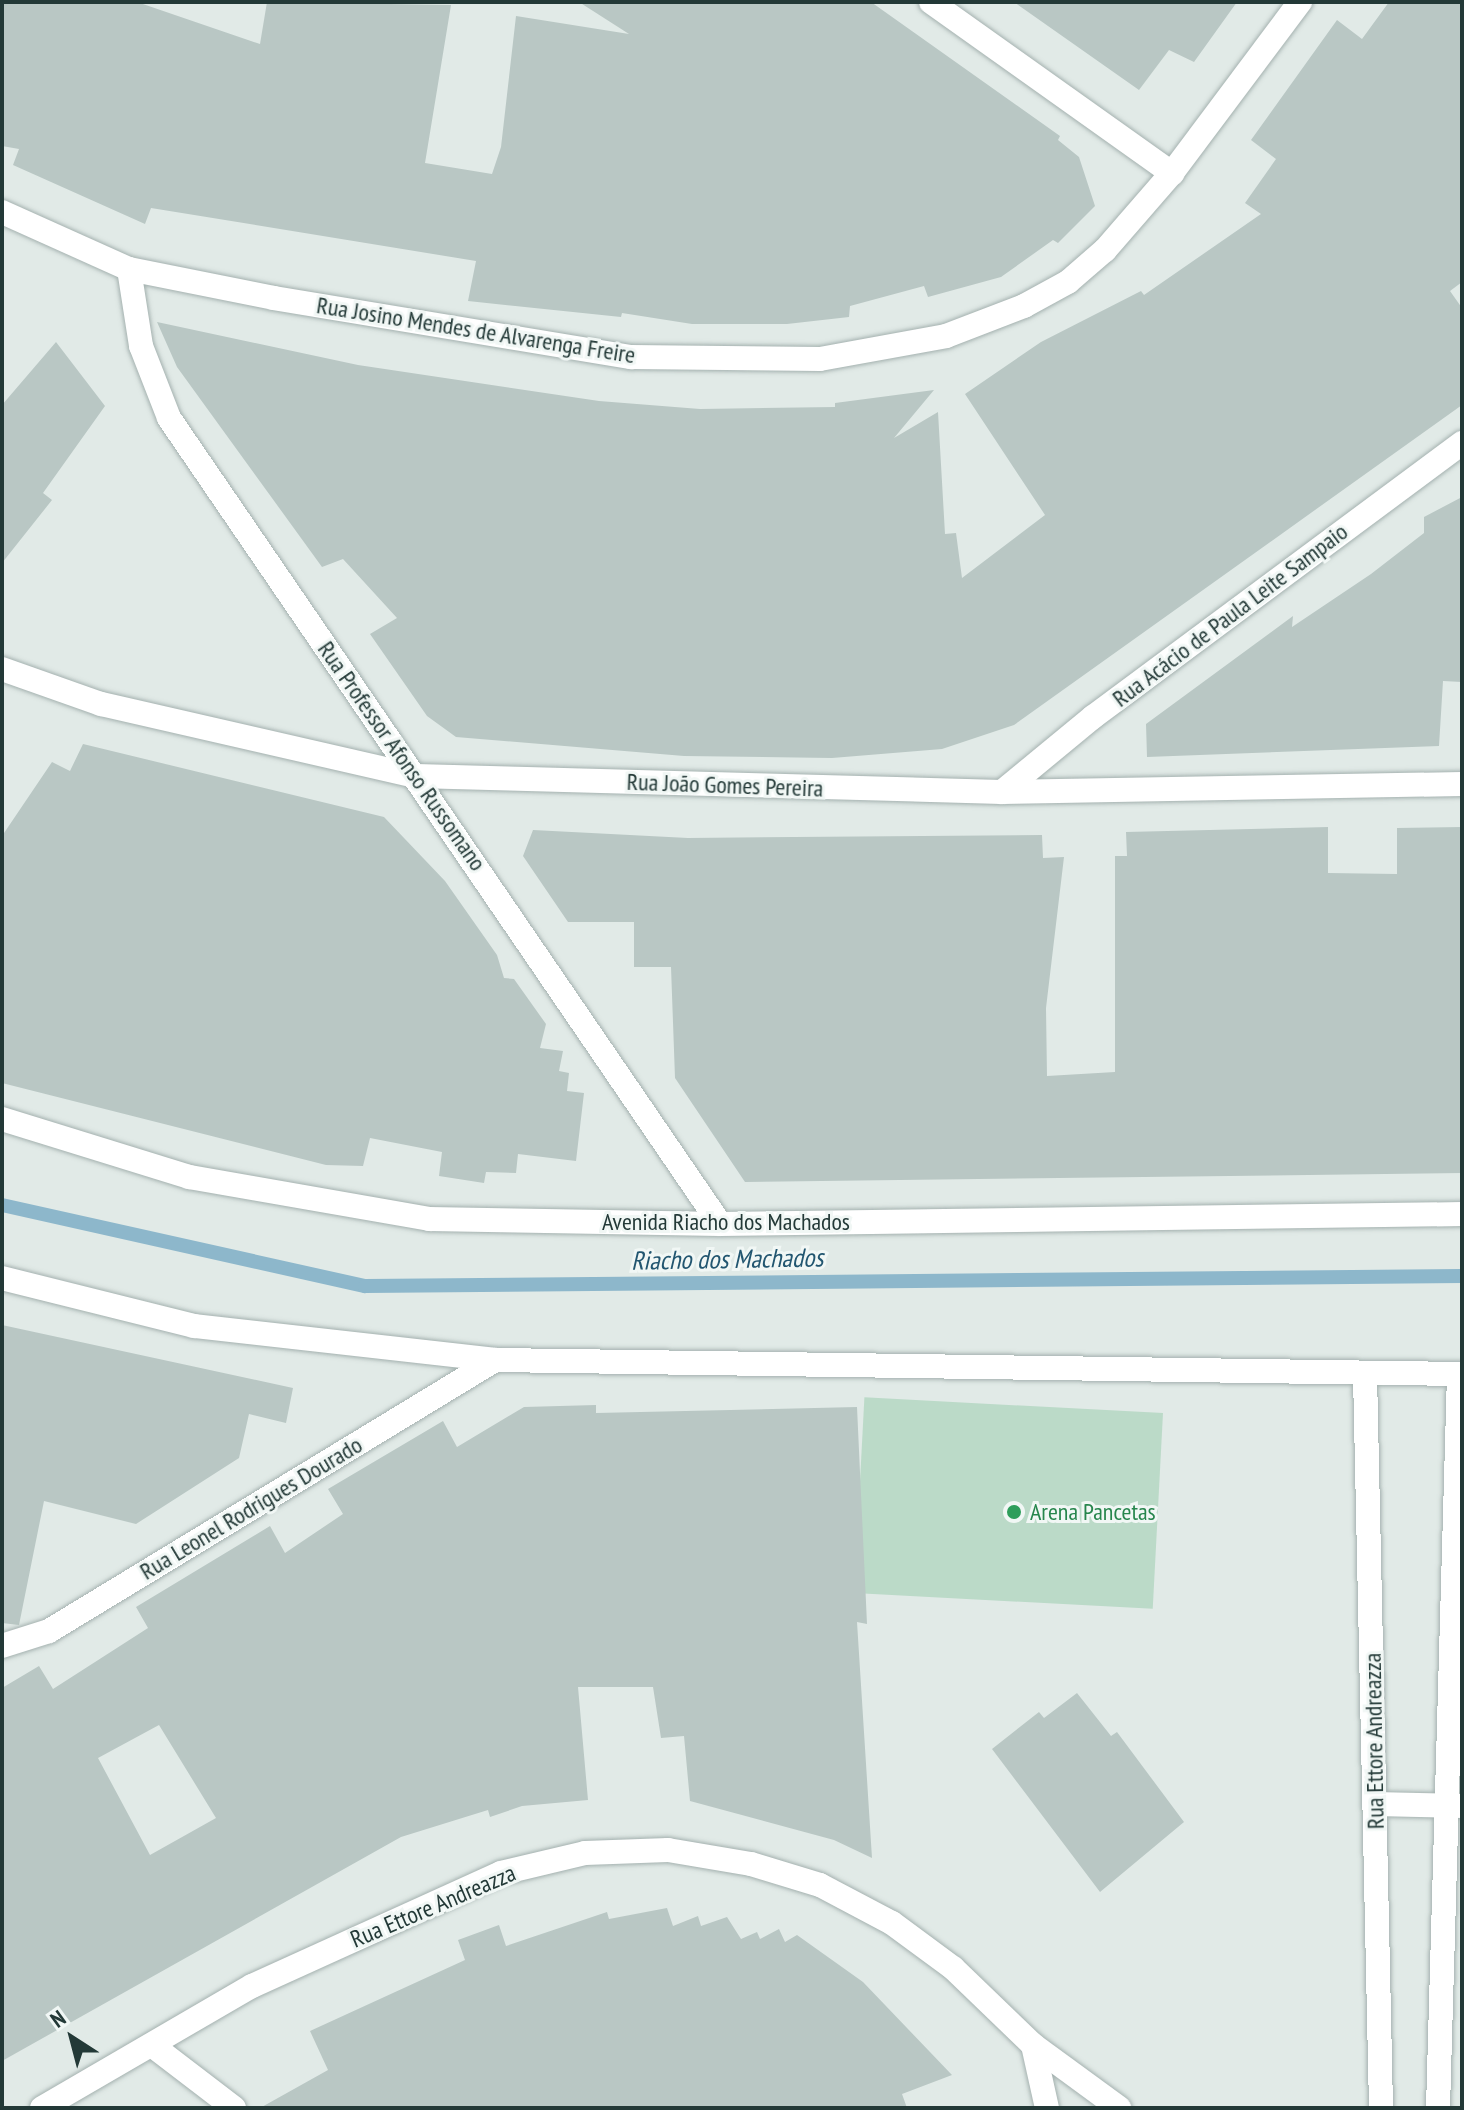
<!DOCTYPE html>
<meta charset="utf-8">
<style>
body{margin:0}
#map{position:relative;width:1464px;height:2110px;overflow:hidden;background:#e1eae7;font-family:"PT Sans Narrow",sans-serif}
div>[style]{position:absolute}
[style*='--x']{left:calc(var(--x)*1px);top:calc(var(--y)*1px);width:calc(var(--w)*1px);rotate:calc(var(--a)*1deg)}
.green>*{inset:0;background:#bbdac8;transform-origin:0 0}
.stream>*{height:14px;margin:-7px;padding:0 7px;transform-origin:7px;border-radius:7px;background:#8db7cb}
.building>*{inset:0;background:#b9c7c4}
.roads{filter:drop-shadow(0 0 2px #a4b1af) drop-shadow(0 0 2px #a4b1af)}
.minor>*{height:24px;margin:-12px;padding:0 12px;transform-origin:12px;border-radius:12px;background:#fff}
.dots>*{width:22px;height:22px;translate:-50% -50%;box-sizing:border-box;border:4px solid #f1f7f5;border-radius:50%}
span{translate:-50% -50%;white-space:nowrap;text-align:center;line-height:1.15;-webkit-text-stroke:6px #f1f7f5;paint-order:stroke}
.street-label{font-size:24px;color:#233937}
.leisure-label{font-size:24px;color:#27864d}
.left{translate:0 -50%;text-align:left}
.water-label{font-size:26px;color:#225670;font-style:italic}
.frame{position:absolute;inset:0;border:4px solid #233937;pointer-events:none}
.north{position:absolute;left:32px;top:1998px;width:80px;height:80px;-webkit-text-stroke:6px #f1f7f5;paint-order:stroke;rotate:324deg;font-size:22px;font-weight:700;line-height:32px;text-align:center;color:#233937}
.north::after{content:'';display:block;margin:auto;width:28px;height:36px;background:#233937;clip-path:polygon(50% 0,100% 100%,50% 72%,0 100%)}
</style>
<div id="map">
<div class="green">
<i style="left:1163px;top:1413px;width:196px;height:299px;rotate:93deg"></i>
</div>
<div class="stream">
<i style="--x:2;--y:1205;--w:372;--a:12.6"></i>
<i style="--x:365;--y:1286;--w:1097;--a:-0.52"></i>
</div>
<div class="building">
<i style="clip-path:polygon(2px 2px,137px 2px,260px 44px,267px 2px,451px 5px,425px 163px,492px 174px,501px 147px,516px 16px,629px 34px,579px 2px,871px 2px,1060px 136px,1058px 140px,1079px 157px,1095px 206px,1058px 243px,1053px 240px,1001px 277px,928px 297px,924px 286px,850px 306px,849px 317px,787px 324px,692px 324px,622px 313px,621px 317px,468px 301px,476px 261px,151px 208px,145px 224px,13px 165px,19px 149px,2px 146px)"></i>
<i style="clip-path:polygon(1014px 2px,1237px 2px,1194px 62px,1169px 50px,1139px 90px)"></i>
<i style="clip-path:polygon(1389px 2px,1462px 2px,1462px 282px,1450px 291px,1462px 308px,1462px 405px,1014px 725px,942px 749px,832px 758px,684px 756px,456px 737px,427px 716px,370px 634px,397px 618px,343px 559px,322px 567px,177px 367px,157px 322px,358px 365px,599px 401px,700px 409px,835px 407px,835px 403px,934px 390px,894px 438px,938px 412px,945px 534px,956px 533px,962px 578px,1045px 515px,965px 394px,1041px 342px,1141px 291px,1144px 295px,1261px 214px,1245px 203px,1276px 159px,1251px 140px,1337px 20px,1362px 39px)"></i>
<i style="clip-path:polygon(56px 342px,105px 406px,43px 493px,52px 500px,2px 563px,2px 405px)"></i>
<i style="clip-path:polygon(1462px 497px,1462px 682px,1443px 681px,1439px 746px,1147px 757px,1146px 724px,1293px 616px,1292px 627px,1371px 574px,1424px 533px,1424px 517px)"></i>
<i style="clip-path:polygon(83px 744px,384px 817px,445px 881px,497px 955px,504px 978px,514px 979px,546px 1024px,540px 1048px,563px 1051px,559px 1071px,569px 1073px,567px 1091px,584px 1093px,576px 1161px,518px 1154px,516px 1173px,486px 1172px,484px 1183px,439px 1176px,442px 1152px,370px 1138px,363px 1166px,326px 1165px,2px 1083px,2px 836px,52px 762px,70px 771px)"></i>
<i style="clip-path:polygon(1328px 827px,1328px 873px,1397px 874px,1397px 828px,1462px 827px,1462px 1173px,745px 1182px,675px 1078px,671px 967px,634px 967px,634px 922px,568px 922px,523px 856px,533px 830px,688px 838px,1042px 835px,1043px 858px,1064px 857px,1046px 1008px,1047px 1076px,1115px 1072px,1115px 856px,1127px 856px,1126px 832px)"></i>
<i style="clip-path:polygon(2px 1325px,293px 1388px,286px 1423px,249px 1414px,239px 1458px,136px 1524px,44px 1501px,19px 1625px,2px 1623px)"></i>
<i style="clip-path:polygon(evenodd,596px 1405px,596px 1413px,857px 1407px,867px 1624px,857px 1622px,872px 1858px,834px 1840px,690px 1801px,684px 1736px,661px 1738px,653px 1687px,578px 1687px,588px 1800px,522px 1806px,490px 1817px,488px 1810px,401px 1837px,2px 2061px,2px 1688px,39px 1666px,53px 1689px,148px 1628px,136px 1607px,270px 1526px,285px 1553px,343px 1514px,328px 1489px,443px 1421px,457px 1447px,524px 1407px,596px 1405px,159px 1725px,216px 1818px,150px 1855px,98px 1758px,159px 1725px)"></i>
<i style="clip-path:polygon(1077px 1693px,1111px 1736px,1117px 1732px,1184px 1822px,1100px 1892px,992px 1749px,1039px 1712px,1044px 1718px)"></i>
<i style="clip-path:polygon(667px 1908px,673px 1926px,698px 1916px,701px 1926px,727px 1917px,741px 1939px,757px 1932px,760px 1939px,779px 1929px,785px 1942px,797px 1935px,863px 1982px,952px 2075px,902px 2094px,907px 2108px,260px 2108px,328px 2070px,310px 2031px,465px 1960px,458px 1940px,499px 1925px,506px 1946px,607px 1912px,609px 1919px)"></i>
</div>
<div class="roads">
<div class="minor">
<i style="--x:931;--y:2;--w:296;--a:35.4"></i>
<i style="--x:2;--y:212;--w:139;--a:24.2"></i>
<i style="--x:129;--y:269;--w:148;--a:11.3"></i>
<i style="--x:274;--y:298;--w:362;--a:9.4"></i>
<i style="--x:631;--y:357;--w:189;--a:0.6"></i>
<i style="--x:820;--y:359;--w:128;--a:-10.3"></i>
<i style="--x:946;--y:336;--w:84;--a:-21"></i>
<i style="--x:1024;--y:306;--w:50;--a:-28.6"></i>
<i style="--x:1068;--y:282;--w:49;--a:-40.9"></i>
<i style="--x:1105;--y:250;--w:102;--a:-49"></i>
<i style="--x:1172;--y:173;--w:214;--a:-53.2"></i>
<i style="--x:129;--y:269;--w:78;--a:81.1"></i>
<i style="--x:141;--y:346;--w:77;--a:68.7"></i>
<i style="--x:169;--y:418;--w:976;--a:55.64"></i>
<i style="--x:2;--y:669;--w:105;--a:19.5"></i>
<i style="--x:101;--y:704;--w:323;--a:12.9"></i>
<i style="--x:416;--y:776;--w:586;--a:1.56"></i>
<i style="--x:1002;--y:792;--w:460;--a:-1"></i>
<i style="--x:1002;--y:792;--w:118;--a:-39.5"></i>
<i style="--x:1093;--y:717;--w:460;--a:-36.6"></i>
<i style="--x:2;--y:1119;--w:196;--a:17.2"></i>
<i style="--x:189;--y:1177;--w:244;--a:9.9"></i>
<i style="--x:429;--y:1219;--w:291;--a:1"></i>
<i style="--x:720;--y:1224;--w:742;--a:-0.77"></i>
<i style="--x:2;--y:1278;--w:198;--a:14"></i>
<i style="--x:194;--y:1326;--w:303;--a:6.4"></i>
<i style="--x:495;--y:1360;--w:967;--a:0.83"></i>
<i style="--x:1365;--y:1374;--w:734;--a:88.75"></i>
<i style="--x:2;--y:1646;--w:49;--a:-17.7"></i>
<i style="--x:49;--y:1631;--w:522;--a:-31.28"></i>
<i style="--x:1376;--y:1804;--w:86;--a:1.3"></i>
<i style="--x:1033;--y:2045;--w:65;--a:77.5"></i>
<i style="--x:153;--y:2046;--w:102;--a:37.4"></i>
<i style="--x:42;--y:2108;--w:243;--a:-30.2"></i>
<i style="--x:252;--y:1986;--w:273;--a:-24.4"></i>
<i style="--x:501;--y:1873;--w:86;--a:-13.4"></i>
<i style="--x:585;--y:1853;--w:83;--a:-2.1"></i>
<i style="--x:668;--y:1850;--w:84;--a:9.6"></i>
<i style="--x:751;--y:1864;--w:72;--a:16.9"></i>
<i style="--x:820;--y:1885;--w:81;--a:27.8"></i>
<i style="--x:892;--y:1923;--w:76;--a:36.4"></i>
<i style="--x:953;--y:1968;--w:111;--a:43.9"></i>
<i style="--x:1033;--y:2045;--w:107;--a:36.2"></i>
<i style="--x:1438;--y:2108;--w:734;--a:-88.36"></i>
</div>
</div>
<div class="dots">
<i style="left:1014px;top:1512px;background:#2e9e5b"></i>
</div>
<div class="street-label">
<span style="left:476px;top:330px;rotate:9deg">Rua Josino Mendes de Alvarenga Freire</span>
<span style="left:1230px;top:615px;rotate:-37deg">Rua Acácio de Paula Leite Sampaio</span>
<span style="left:402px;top:756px;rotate:55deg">Rua Professor Afonso Russomano</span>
<span style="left:725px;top:785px;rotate:2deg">Rua João Gomes Pereira</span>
<span style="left:726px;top:1222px">Avenida Riacho dos Machados</span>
<span style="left:251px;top:1508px;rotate:-31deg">Rua Leonel Rodrigues Dourado</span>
<span style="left:1374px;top:1741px;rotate:-91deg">Rua Ettore Andreazza</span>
<span style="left:433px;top:1906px;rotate:-23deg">Rua Ettore Andreazza</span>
</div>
<div class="leisure-label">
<span class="left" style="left:1030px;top:1512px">Arena Pancetas</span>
</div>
<div class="water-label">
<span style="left:727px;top:1259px;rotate:-1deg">Riacho dos Machados</span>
</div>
<div class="frame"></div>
<div class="north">N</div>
</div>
